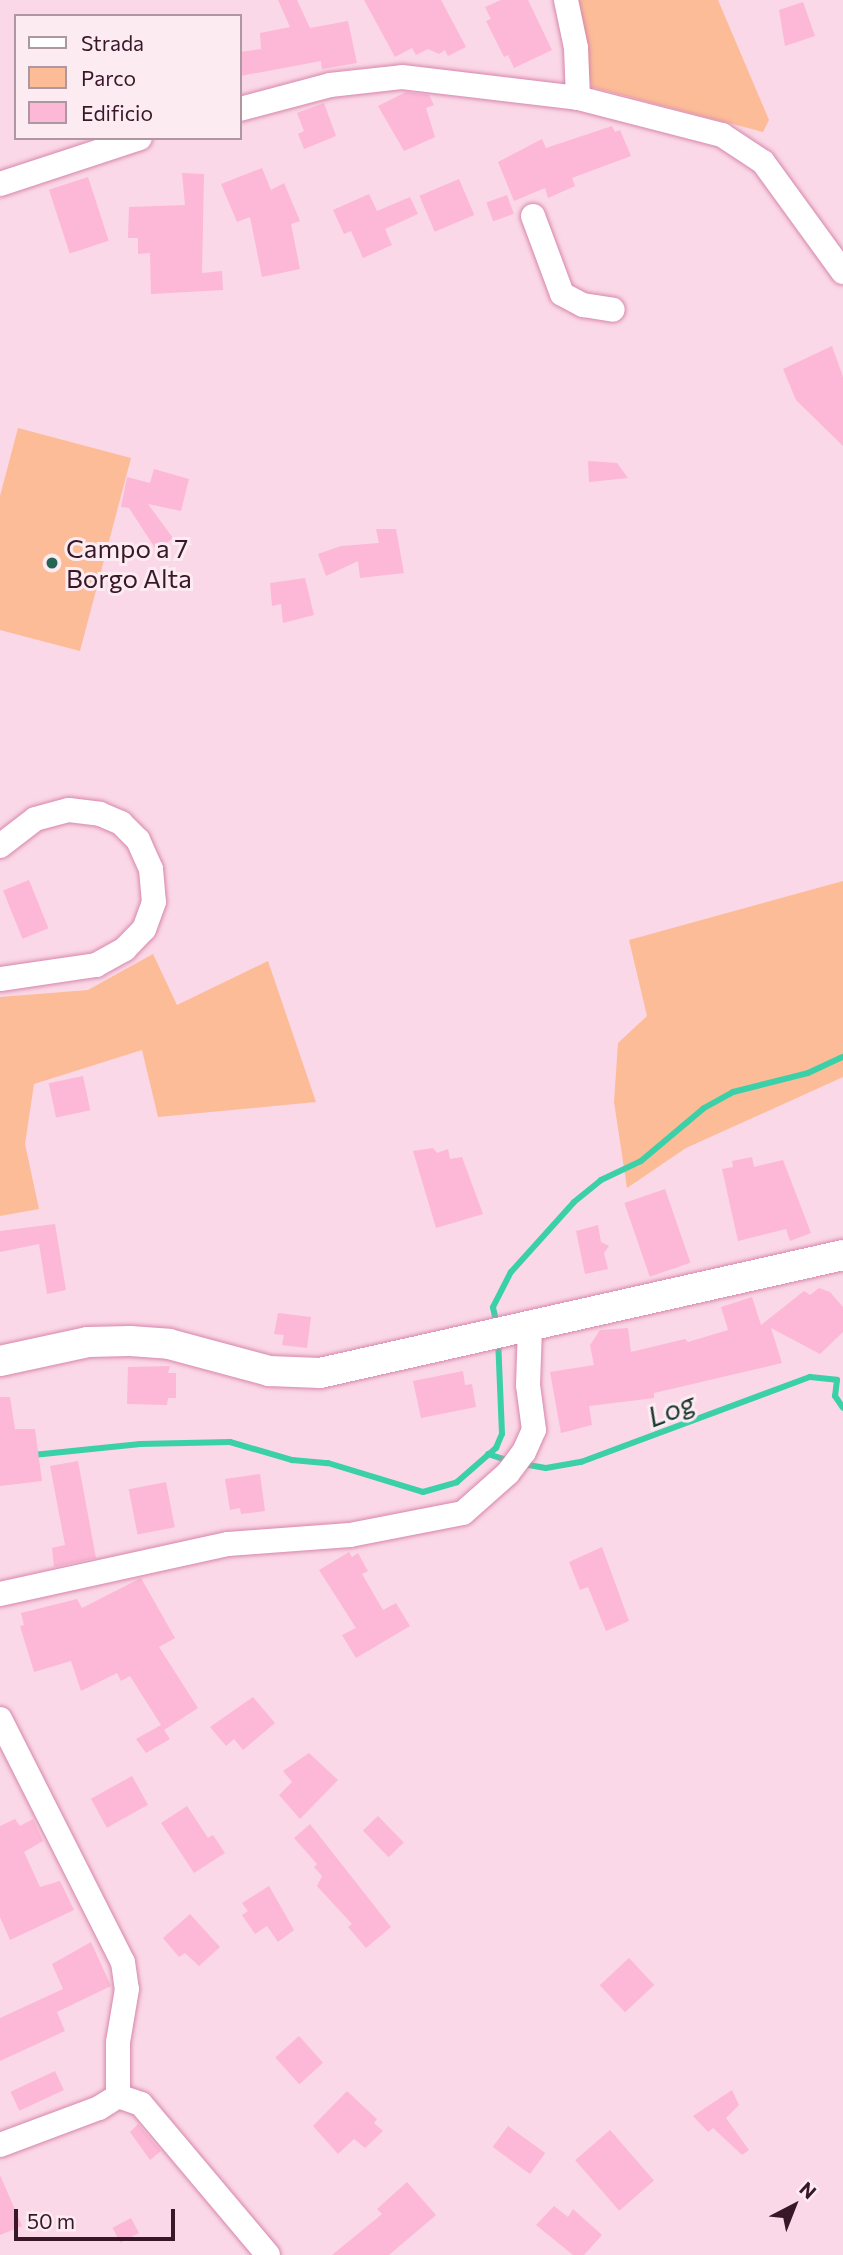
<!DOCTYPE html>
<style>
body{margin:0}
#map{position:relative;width:843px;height:2255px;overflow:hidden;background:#fbd8e7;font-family:Commissioner,sans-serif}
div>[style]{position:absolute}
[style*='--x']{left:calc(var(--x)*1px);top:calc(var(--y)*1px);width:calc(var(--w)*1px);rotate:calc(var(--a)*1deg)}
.green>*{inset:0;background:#fcbc97}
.stream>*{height:6px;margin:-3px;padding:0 3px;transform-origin:3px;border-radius:3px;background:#3bd0a8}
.building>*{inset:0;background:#fcb8d6;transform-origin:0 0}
.roads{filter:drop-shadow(0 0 2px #d786ac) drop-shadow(0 0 2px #d786ac)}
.minor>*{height:24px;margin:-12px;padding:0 12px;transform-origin:12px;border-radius:12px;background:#fff}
.tertiary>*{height:30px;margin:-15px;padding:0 15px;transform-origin:15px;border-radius:15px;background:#fff}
.dots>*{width:19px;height:19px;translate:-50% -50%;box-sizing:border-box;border:4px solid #fdebf2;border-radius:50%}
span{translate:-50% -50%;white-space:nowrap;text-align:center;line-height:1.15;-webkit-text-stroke:6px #fdebf2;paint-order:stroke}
.poi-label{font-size:26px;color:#381828}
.left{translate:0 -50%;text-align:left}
.water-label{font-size:28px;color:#1c3930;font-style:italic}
.legend{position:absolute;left:14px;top:14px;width:228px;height:126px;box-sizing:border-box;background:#fdebf2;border:2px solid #ae97a1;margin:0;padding:9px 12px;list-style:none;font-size:21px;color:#381828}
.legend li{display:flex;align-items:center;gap:14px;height:35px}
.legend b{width:35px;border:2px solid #ae97a1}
.north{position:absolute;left:759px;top:2171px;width:70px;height:70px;-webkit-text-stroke:5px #fdebf2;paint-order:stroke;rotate:42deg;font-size:19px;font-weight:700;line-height:28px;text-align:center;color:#381828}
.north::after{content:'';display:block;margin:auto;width:24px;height:32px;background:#381828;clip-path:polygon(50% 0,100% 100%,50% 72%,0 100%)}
.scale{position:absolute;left:14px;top:2209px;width:161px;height:32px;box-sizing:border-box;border:4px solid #381828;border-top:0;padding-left:9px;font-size:21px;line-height:24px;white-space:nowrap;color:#381828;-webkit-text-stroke:5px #fdebf2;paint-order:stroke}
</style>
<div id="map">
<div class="green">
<i style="clip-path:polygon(576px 0,718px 0,769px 120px,763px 132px,591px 87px)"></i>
<i style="clip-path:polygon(18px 428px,131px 458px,80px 651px,0 630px,0 496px)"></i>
<i style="clip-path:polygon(843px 881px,843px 1077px,686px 1148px,627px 1188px,614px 1102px,618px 1043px,647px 1016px,629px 940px)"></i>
<i style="clip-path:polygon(153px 954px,177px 1005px,268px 961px,316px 1102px,158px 1117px,142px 1050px,34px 1084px,25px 1144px,39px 1209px,0 1216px,0 997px,88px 990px)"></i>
</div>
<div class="stream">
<i style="--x:497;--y:1325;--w:18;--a:-103"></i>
<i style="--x:493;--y:1307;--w:39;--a:-63"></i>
<i style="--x:511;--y:1272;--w:94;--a:-48"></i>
<i style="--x:574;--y:1202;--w:35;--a:-39"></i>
<i style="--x:601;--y:1180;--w:44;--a:-25.4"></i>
<i style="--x:641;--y:1161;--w:82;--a:-40.1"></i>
<i style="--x:704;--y:1108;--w:33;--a:-29"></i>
<i style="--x:733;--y:1092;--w:77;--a:-14.2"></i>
<i style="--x:808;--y:1073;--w:38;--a:-25"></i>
<i style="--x:488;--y:1454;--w:22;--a:18"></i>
<i style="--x:33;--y:1455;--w:108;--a:-5.9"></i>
<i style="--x:140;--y:1444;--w:90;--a:-1.3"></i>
<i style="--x:230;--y:1442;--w:65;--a:16.2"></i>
<i style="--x:292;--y:1460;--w:36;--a:5"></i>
<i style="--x:328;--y:1463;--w:99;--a:17"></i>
<i style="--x:423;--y:1492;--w:35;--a:-16"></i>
<i style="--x:457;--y:1482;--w:52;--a:-41.1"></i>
<i style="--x:496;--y:1448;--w:15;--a:-67"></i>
<i style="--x:502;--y:1434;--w:94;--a:-92.4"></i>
<i style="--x:523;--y:1464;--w:23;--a:10"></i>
<i style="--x:546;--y:1468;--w:36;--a:-10"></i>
<i style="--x:581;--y:1462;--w:244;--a:-20.4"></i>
<i style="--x:810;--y:1377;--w:27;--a:6"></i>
<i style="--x:837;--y:1380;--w:16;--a:97"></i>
<i style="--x:835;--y:1396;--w:14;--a:56"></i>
</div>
<div class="building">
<i style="clip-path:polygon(278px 0,297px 0,310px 28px,348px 21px,357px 63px,322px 69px,321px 61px,240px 76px,240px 52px,261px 49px,260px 33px,290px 27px)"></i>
<i style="clip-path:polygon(364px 0,441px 0,466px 47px,448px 56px,445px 50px,439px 54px,428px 49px,416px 55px,412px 48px,395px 57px)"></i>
<i style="clip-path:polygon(501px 0,528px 0,552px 50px,514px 68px,508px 55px,504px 57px,486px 21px,491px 19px,485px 7px)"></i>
<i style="clip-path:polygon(803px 2px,815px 36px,785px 46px,779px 10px)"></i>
<i style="clip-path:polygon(406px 92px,429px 95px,434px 105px,426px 108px,435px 137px,404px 151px,378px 106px)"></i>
<i style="clip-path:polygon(324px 103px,336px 136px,304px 149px,298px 134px,304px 131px,297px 113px)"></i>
<i style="clip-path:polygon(612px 126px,615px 132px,620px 130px,631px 156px,572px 178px,575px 186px,548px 198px,545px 188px,514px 201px,498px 162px,542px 139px,546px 148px)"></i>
<i style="clip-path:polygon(262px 168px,271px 190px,284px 183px,300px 221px,291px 224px,300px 269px,262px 277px,250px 217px,237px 222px,221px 184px)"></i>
<i style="clip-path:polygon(182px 173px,204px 174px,202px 273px,222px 271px,223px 290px,151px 294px,150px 253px,138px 254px,138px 238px,128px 238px,129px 207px,185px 205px)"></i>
<i style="left:88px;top:177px;width:67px;height:41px;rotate:72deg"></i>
<i style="left:459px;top:179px;width:39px;height:43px;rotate:67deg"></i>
<i style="clip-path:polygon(369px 194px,377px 211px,410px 197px,418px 214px,385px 229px,392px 245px,363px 258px,351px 231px,344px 234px,333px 210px)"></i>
<i style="left:507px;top:195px;width:20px;height:22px;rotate:70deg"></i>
<i style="clip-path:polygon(832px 346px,843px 377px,843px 446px,796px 400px,783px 369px)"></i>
<i style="clip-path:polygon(588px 461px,617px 463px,628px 478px,589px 482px)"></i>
<i style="clip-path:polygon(154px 469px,189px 479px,181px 511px,148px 504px,173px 538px,157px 551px,129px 508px,121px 507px,127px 477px,150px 483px)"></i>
<i style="clip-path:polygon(376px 529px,396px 529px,404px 573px,360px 578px,358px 561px,326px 576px,318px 554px,341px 546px,379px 543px)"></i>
<i style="clip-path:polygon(305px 578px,314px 615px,283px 623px,281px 604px,272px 606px,270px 583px)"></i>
<i style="left:29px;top:880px;width:52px;height:28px;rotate:68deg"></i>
<i style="left:83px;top:1076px;width:35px;height:35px;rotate:78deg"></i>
<i style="clip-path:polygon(433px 1148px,437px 1153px,448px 1149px,450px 1159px,462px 1157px,483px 1214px,436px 1228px,413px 1151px)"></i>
<i style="clip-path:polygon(752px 1157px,754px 1167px,783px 1160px,811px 1233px,790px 1241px,786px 1229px,738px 1241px,722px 1169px,733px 1167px,732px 1161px)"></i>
<i style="left:665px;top:1189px;width:78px;height:43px;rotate:71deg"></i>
<i style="clip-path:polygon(55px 1224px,66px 1290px,47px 1294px,39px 1244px,0 1252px,0 1231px)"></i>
<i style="clip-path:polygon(598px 1225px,601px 1242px,609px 1246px,604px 1253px,608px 1269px,585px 1274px,576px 1231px)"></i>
<i style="clip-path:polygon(819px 1288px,830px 1292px,843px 1307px,843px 1332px,820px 1354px,771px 1328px,782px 1363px,654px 1393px,654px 1398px,589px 1406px,592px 1425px,561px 1433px,550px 1372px,594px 1365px,590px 1345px,600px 1330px,628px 1328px,631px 1352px,685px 1339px,688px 1342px,728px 1330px,721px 1307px,752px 1297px,761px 1325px,804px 1291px,810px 1295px)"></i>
<i style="clip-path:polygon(278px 1313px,311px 1317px,307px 1348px,282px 1345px,284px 1335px,274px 1334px)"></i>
<i style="clip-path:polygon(170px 1366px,168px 1373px,176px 1373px,176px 1398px,168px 1398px,167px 1405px,127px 1404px,128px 1367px)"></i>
<i style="clip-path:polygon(463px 1371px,465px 1385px,472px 1384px,476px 1407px,421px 1418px,413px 1381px)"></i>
<i style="clip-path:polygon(0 1397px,10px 1397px,15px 1429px,35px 1429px,42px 1481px,0 1486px)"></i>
<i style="clip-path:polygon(78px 1461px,96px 1558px,54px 1567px,52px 1548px,65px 1545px,50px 1466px)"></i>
<i style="clip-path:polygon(260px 1474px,265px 1511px,241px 1514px,240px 1508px,230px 1510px,225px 1479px)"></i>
<i style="left:166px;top:1482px;width:46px;height:38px;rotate:79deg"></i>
<i style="clip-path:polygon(602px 1547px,629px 1621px,606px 1631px,588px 1587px,580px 1590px,569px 1562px)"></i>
<i style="clip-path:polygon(349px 1552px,352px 1557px,358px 1553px,368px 1571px,362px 1574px,383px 1610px,396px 1603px,410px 1626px,356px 1658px,342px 1635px,356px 1628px,319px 1570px)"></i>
<i style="clip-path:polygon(141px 1578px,175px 1638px,159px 1647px,198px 1708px,164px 1730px,170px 1739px,146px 1753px,136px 1739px,161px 1725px,130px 1676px,121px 1681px,117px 1673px,81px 1691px,71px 1661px,34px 1672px,20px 1626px,24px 1625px,21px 1613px,77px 1599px,82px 1608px)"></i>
<i style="clip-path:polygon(253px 1697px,275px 1723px,243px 1750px,234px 1739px,226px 1746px,210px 1727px)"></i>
<i style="clip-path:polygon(309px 1753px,338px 1780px,300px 1819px,279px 1795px,292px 1782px,283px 1771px)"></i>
<i style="left:132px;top:1776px;width:33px;height:47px;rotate:61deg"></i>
<i style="clip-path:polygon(187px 1806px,208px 1838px,213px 1835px,225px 1853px,194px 1873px,161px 1823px)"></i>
<i style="left:378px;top:1816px;width:37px;height:21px;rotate:46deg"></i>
<i style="clip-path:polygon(15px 1819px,20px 1826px,33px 1819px,43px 1841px,24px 1852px,40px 1887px,60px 1881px,74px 1910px,10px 1940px,0 1917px,0 1826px)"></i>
<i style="clip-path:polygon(310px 1824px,391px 1927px,366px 1948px,348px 1927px,352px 1924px,317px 1886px,322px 1876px,314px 1867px,317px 1864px,294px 1838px)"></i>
<i style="clip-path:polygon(269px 1886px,294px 1930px,278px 1942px,267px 1926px,255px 1934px,242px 1915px,248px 1911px,242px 1903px)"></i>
<i style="clip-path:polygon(190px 1914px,220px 1947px,199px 1966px,185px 1953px,179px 1957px,163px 1938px)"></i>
<i style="clip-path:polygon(91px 1942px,111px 1986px,57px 2012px,65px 2031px,0 2061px,0 2018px,63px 1989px,52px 1964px)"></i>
<i style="left:629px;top:1958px;width:37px;height:40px;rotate:47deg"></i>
<i style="left:299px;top:2036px;width:36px;height:32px;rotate:48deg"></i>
<i style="left:55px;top:2071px;width:21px;height:49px;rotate:65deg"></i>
<i style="clip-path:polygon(732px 2090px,739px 2105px,726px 2118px,749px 2150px,742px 2155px,713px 2128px,708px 2132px,693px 2116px)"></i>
<i style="clip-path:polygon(347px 2091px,377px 2119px,374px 2123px,383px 2131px,365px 2148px,354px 2139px,338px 2154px,313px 2126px)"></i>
<i style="clip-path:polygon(138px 2124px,161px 2151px,150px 2160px,130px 2132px)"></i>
<i style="left:508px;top:2126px;width:46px;height:26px;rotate:36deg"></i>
<i style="left:610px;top:2130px;width:67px;height:46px;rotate:49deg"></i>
<i style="clip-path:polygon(0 2175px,22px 2226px,0 2235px)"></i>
<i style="clip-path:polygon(407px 2182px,436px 2215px,389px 2255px,332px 2255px,382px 2214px,377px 2209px)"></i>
<i style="clip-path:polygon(554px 2206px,568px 2217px,573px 2209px,602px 2235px,584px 2255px,573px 2255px,536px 2225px)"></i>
<i style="left:131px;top:2218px;width:17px;height:21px;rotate:62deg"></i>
</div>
<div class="roads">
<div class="minor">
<i style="--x:566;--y:0;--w:49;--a:78.2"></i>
<i style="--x:576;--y:48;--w:50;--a:87.7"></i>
<i style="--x:240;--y:109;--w:93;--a:-14.9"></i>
<i style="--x:330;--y:85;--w:72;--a:-6.3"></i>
<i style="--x:402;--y:77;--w:177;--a:6.8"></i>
<i style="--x:578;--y:98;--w:149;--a:14.4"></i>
<i style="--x:722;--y:135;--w:49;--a:33.4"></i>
<i style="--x:763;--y:162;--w:136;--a:54"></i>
<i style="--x:0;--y:184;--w:147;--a:-18.2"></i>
<i style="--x:533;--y:216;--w:83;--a:69.6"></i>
<i style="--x:562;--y:294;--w:24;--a:28"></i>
<i style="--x:583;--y:305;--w:30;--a:9"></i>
<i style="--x:0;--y:846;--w:44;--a:-37.6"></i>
<i style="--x:35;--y:819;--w:35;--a:-15"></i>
<i style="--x:69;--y:810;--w:31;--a:7"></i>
<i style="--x:100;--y:814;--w:23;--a:23"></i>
<i style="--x:121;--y:823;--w:24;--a:45"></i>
<i style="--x:138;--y:840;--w:32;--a:66"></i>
<i style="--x:151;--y:869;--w:33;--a:85"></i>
<i style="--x:154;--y:902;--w:29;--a:110"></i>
<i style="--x:144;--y:929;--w:28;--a:134"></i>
<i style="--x:125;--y:949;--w:33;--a:151"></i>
<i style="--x:96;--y:965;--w:97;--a:171.7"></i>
<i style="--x:0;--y:1594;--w:233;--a:-12.4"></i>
<i style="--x:228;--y:1544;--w:122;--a:-4.2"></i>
<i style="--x:350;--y:1535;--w:115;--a:-11"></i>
<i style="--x:463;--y:1513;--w:60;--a:-41.6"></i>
<i style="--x:508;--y:1473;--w:26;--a:-53"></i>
<i style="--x:524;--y:1452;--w:24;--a:-66"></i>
<i style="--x:534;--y:1430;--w:45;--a:-97.6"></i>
<i style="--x:528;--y:1385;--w:58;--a:-88"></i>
<i style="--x:0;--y:1719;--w:272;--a:63.2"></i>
<i style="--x:123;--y:1962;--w:27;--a:82"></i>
<i style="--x:127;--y:1989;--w:54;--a:99.6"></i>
<i style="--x:118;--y:2042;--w:54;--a:90"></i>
<i style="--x:118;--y:2096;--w:24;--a:19"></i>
<i style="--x:141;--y:2104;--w:197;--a:49.9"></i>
<i style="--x:0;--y:2145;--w:106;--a:-20.5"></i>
<i style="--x:99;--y:2108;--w:22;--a:-32"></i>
</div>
<div class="tertiary">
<i style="--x:0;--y:1361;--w:90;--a:-12.2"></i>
<i style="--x:88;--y:1342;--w:42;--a:-1.4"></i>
<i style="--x:130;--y:1341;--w:39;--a:4"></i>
<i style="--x:169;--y:1344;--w:104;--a:15.1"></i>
<i style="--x:269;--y:1371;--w:51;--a:2.2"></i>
<i style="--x:320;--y:1373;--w:536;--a:-12.71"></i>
</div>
</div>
<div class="dots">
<i style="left:52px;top:563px;background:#256552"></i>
</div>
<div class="poi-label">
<span class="left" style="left:66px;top:563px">Campo a 7<br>Borgo Alta</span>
</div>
<div class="water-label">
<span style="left:671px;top:1409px;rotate:-21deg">Log</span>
</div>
<ul class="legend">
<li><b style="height:9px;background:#fff"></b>Strada</li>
<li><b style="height:19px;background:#fcbc97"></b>Parco</li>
<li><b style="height:19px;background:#fcb8d6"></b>Edificio</li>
</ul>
<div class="north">N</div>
<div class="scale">50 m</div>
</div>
